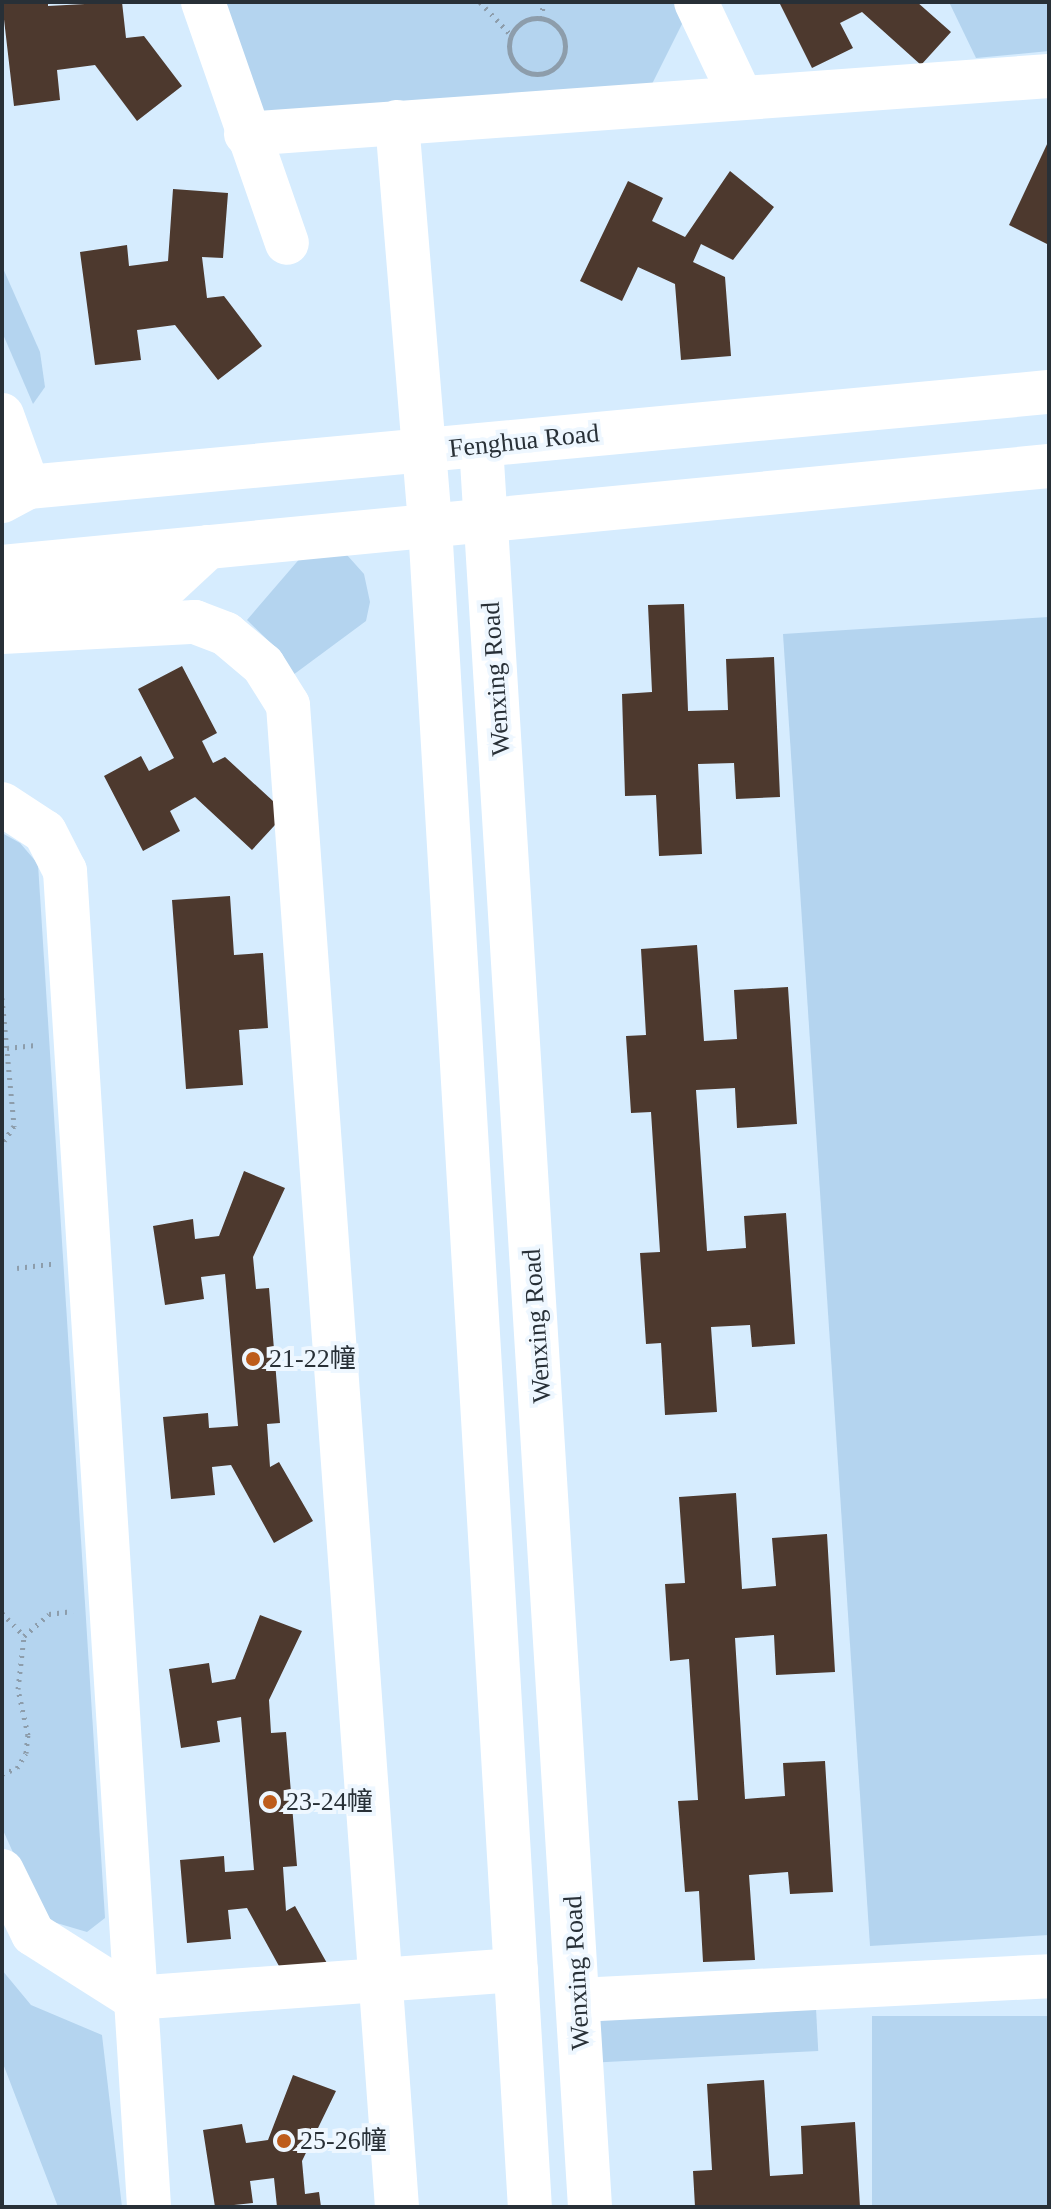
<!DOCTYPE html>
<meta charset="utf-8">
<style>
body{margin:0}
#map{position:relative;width:1051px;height:2209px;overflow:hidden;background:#d6ecfe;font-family:"Times New Roman","Noto Sans SC",serif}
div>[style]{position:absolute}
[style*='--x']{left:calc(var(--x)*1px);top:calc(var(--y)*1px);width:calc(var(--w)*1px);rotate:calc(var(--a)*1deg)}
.green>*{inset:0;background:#b4d4ef;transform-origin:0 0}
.building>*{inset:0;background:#4d392e}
.path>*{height:5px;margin-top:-2.5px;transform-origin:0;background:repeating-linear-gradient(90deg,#8d9dab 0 2px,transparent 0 8px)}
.path>.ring{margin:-2.5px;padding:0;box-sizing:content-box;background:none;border:5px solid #8d9dab;border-radius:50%}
.minor>*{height:44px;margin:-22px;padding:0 22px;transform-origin:22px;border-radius:22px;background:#fff}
.dots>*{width:22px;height:22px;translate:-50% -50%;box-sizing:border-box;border:4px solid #eef7ff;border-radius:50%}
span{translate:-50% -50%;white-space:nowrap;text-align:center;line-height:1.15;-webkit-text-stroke:8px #eef7ff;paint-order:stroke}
.street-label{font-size:26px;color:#283037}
.poi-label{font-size:26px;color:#283037}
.left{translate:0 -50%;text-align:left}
.frame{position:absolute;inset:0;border:4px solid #283037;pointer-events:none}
</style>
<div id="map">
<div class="green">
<i style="clip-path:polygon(219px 2px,674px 2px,683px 22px,648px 92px,256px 119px)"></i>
<i style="clip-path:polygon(949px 2px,1049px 2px,1049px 51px,976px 58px)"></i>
<i style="clip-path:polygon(2px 266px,40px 352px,45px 387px,33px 404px,2px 332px)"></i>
<i style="clip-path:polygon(339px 546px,364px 574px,370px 602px,366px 621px,293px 675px,282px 654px,247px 620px,308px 549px)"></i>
<i style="clip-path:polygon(1049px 617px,1049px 1935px,870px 1946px,783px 634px)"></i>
<i style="clip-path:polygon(2px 833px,20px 843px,38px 864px,105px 1918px,87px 1932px,43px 1919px,2px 1828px)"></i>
<i style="clip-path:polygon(2px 1970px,31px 2005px,102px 2035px,122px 2207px,58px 2207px,2px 2061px)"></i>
<i style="left:814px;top:1970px;width:81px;height:236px;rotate:87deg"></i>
<i style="left:1049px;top:2016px;width:191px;height:177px;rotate:90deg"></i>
</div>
<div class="building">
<i style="clip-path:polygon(2px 2px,48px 2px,48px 6px,122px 2px,126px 38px,144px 36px,182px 86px,137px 121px,95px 65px,57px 70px,60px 100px,14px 106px)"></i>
<i style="clip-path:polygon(779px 2px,917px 2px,951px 32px,921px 65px,862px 12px,840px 23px,853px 48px,812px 68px)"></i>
<i style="clip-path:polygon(1049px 140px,1049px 245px,1009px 225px)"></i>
<i style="clip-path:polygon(730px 171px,774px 207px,733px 260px,701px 244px,693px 262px,725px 277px,731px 356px,681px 360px,675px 284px,638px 267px,622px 301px,580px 281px,628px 181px,663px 198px,652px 221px,685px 237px)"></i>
<i style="clip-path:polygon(173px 189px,228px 193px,223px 258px,202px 257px,207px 298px,224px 296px,262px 346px,218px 380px,175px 325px,137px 330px,141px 360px,95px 365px,80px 252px,127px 245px,129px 266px,168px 261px)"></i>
<i style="clip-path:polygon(684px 604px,688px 711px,728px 710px,726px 659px,774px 657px,780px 797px,736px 799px,734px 763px,698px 764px,702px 854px,659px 856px,656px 795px,625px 796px,622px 694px,652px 692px,648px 605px)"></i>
<i style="clip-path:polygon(182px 666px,217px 733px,202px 741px,213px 763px,225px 757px,286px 813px,252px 850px,195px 797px,170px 811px,180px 831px,143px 851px,104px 776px,141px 756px,149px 771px,174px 758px,138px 689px)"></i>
<i style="clip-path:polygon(230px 896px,234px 955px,263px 953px,268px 1028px,239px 1030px,243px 1085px,186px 1089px,172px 900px)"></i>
<i style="clip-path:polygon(697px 945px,704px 1041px,737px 1039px,734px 990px,788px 987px,797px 1124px,737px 1128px,735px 1088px,696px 1090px,707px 1251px,746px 1248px,744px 1216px,786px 1213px,795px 1344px,752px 1347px,750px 1325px,711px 1327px,717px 1412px,665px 1415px,661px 1343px,646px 1344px,640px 1253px,660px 1252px,651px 1112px,631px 1113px,626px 1036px,646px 1035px,641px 949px)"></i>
<i style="clip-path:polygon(244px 1171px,285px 1188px,253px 1257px,256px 1289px,269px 1288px,280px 1423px,267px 1424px,270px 1467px,279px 1462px,313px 1521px,274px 1543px,231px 1465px,212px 1467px,215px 1495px,171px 1499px,163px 1417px,208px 1413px,209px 1428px,238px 1426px,225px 1274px,201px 1277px,204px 1299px,165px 1305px,153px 1226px,193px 1219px,195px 1239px,219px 1236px)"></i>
<i style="clip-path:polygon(736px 1493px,742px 1589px,776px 1586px,772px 1538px,827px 1534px,835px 1672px,776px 1675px,774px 1635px,735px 1638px,745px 1799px,785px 1796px,783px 1763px,825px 1761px,833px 1892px,790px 1894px,788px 1872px,749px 1875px,755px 1960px,703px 1962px,699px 1891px,685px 1892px,678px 1801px,698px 1800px,689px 1659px,670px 1661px,665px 1584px,685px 1583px,679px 1497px)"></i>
<i style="clip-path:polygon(260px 1615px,302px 1631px,269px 1700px,271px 1733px,286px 1732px,297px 1866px,283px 1867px,286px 1911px,295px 1906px,328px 1965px,290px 1986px,247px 1908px,228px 1910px,231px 1939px,187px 1943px,180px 1860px,224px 1856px,225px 1872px,254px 1870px,241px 1717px,217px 1721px,220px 1742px,181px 1748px,169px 1669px,209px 1663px,212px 1683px,235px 1679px)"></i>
<i style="clip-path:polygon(293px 2075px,336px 2091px,302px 2161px,305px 2194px,319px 2192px,321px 2207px,277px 2207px,274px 2178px,250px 2181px,253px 2203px,215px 2207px,203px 2130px,242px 2124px,246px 2143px,268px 2140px)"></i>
<i style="clip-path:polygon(764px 2080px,770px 2176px,803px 2174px,801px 2126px,855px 2122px,860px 2207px,695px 2207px,693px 2171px,712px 2170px,707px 2084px)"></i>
</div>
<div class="path">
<i style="--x:480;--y:2;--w:45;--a:46.8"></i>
<i class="ring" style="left:509px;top:18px;width:51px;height:51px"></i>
<i style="--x:542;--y:18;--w:16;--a:-86"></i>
<i style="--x:2;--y:998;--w:129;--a:84.6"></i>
<i style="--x:14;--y:1126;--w:22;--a:124"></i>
<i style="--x:7;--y:1048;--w:31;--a:-6"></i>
<i style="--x:17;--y:1268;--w:35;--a:-7"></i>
<i style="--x:2;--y:1613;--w:32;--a:46"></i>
<i style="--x:2;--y:1774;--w:16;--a:-22"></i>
<i style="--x:17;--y:1768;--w:17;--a:-59"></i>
<i style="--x:26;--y:1753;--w:18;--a:-84"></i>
<i style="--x:28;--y:1735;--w:47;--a:-102.3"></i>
<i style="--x:18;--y:1689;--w:53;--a:-83.5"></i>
<i style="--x:24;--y:1636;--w:33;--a:-41"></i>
<i style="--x:49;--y:1614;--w:24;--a:-7"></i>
</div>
<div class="minor">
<i style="--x:203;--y:2;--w:255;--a:70.8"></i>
<i style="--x:696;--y:2;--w:105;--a:64.7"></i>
<i style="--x:397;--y:122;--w:405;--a:85.3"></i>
<i style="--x:430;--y:526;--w:1684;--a:86.6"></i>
<i style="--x:246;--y:134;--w:805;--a:-4.13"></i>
<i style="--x:2;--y:415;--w:77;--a:70.1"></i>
<i style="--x:481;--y:445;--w:1765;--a:86.46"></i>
<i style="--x:2;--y:501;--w:30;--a:-28"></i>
<i style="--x:28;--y:487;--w:1025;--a:-5.32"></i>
<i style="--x:2;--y:567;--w:1052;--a:-5.51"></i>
<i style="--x:2;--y:600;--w:162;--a:-4.2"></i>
<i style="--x:164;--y:588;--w:60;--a:-43"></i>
<i style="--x:2;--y:632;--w:193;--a:-3"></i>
<i style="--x:195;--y:622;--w:33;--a:21"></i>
<i style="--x:226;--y:634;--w:48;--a:40"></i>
<i style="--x:263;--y:665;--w:47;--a:58"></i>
<i style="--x:288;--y:705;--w:1506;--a:85.85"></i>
<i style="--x:2;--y:804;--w:51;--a:33.1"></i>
<i style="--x:45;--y:832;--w:44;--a:62.9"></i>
<i style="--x:65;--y:871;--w:1339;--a:86.4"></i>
<i style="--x:2;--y:1871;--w:70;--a:63.8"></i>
<i style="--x:33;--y:1934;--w:120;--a:32.4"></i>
<i style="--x:134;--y:1998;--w:383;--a:-4.2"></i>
<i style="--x:579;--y:2000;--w:471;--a:-2.9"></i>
</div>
<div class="dots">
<i style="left:253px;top:1359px;background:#bd5c1c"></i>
<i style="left:270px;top:1802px;background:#bd5c1c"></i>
<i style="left:284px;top:2141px;background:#bd5c1c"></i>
</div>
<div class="street-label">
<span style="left:524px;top:441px;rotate:-6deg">Fenghua Road</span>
<span style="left:496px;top:679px;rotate:-94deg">Wenxing Road</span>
<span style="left:537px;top:1326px;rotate:-94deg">Wenxing Road</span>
<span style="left:577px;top:1973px;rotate:-93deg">Wenxing Road</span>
</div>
<div class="poi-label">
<span class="left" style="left:269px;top:1359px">21-22幢</span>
<span class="left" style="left:286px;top:1802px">23-24幢</span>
<span class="left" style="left:300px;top:2141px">25-26幢</span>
</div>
<div class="frame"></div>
</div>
